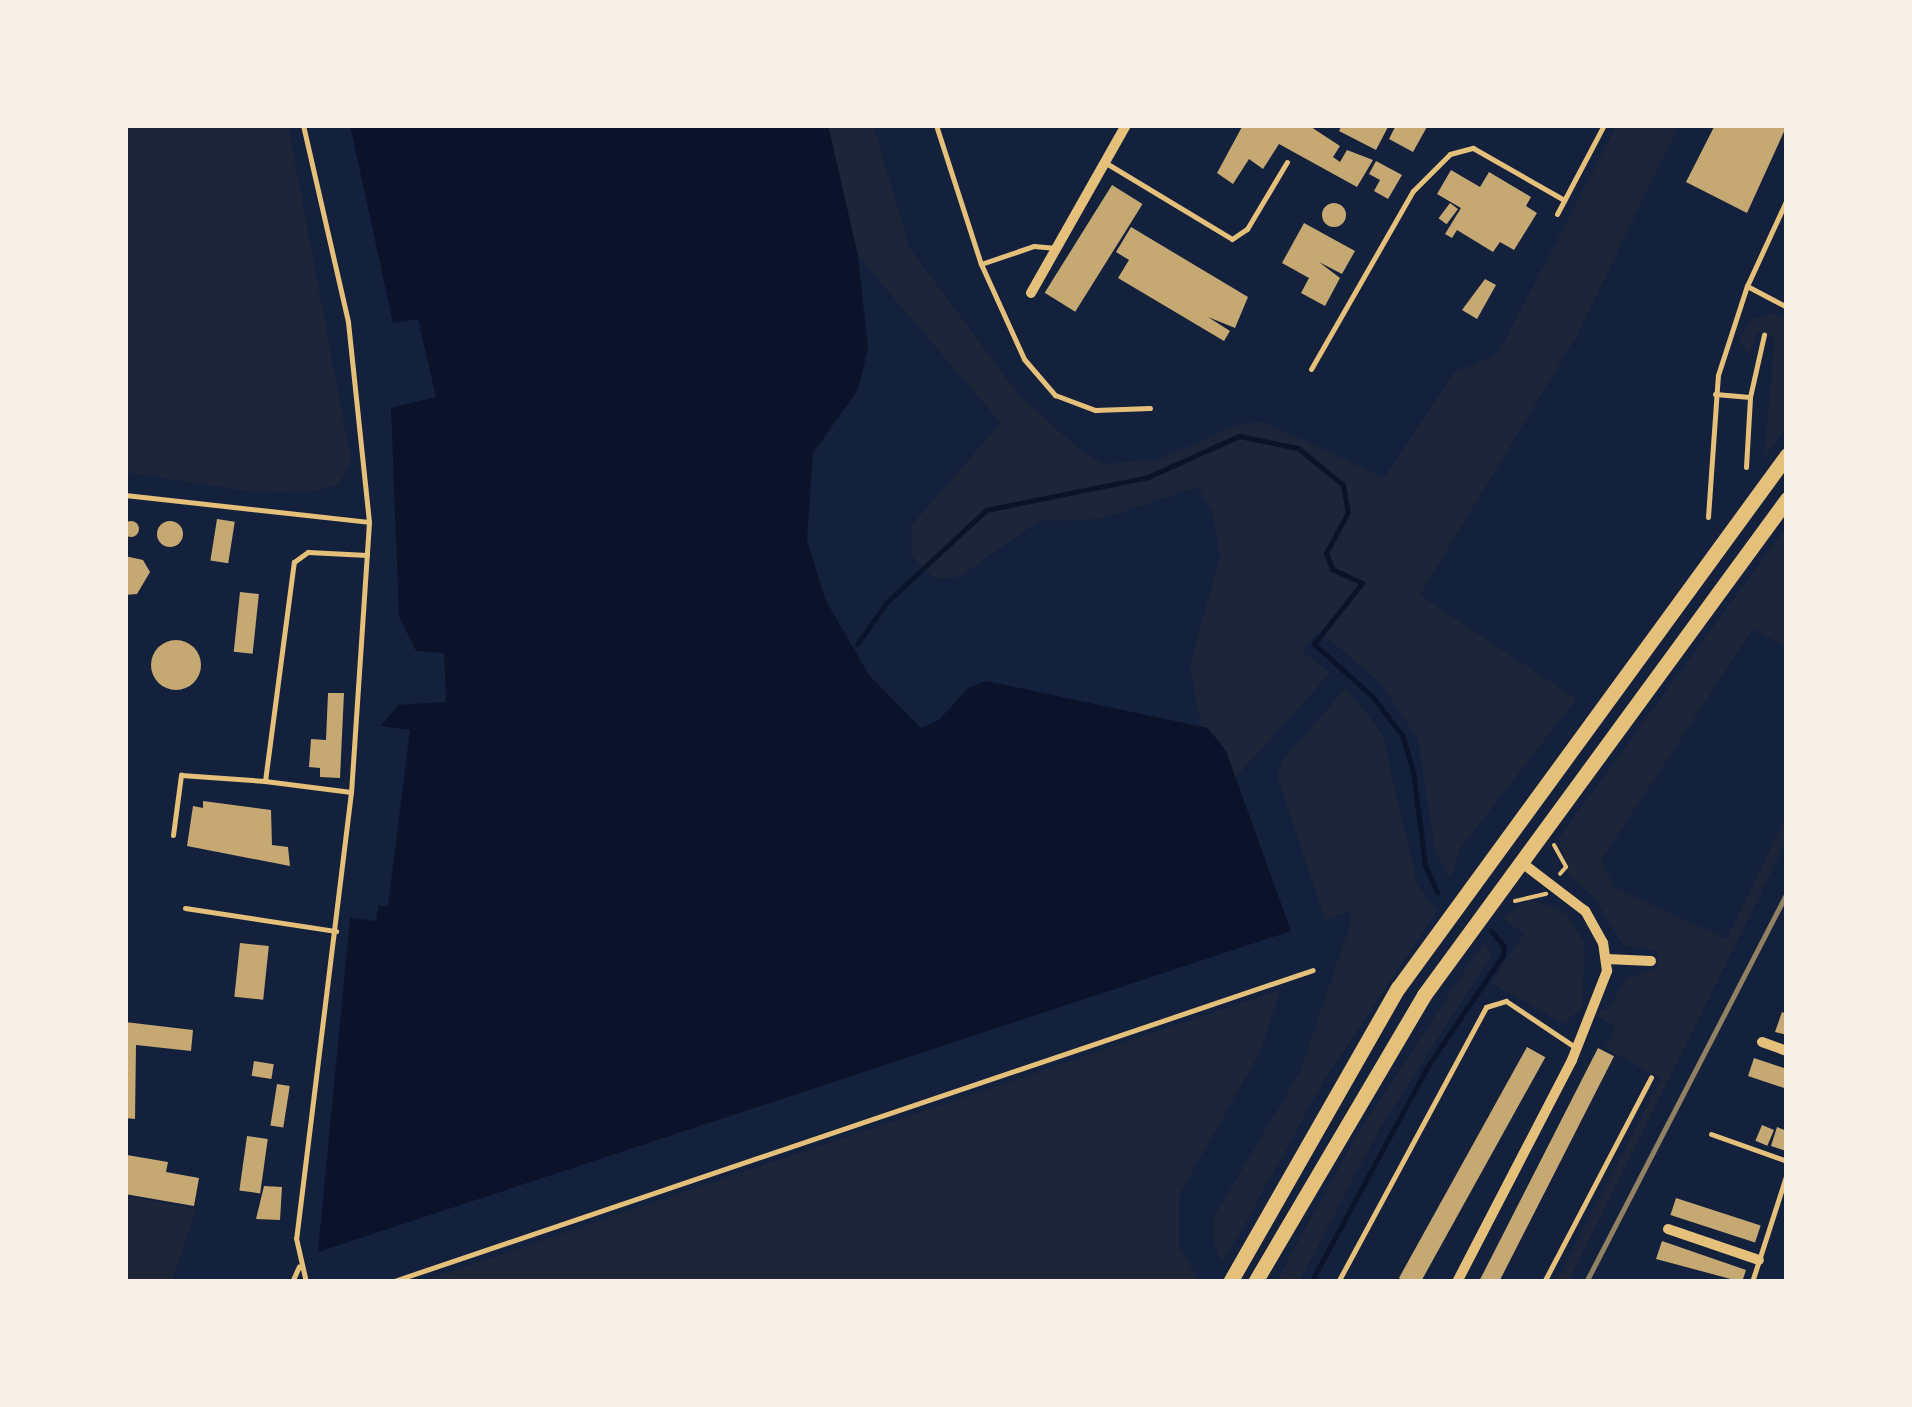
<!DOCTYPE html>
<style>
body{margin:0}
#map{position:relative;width:1912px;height:1407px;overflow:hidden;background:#14213d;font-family:"Alegreya Sans",sans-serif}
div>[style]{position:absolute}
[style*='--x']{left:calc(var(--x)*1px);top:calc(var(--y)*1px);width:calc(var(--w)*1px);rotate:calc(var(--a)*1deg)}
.green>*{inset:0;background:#1d2539}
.water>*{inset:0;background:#0b132b}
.stream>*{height:5px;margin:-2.5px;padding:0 2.5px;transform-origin:2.5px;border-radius:2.5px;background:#0b132b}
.building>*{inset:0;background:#c6a872;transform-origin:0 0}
.round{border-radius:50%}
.path>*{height:4px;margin:-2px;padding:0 2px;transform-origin:2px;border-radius:2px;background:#e5c07b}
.service>*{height:5px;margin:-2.5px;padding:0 2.5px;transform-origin:2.5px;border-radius:2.5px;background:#e5c07b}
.minor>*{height:10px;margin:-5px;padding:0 5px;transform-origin:5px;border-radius:5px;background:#e5c07b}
.primary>*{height:15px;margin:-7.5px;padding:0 7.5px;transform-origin:7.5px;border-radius:7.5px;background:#e5c07b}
.rail>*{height:5px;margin:-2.5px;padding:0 2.5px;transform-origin:2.5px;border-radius:2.5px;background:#918062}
span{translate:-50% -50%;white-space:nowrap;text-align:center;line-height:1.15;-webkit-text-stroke:10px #f6f1e7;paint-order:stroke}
.frame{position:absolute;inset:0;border:128px solid #f6f1e7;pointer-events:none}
</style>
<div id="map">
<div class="green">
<i style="clip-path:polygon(125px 125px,288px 125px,351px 461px,338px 485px,306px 493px,247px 491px,125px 472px)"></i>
<i style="clip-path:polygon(828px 125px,873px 125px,909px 247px,1017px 393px,1081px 451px,1104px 464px,1160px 459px,1239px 424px,1264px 422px,1384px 478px,1453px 374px,1499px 352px,1617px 125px,1679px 125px,1576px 337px,1420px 595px,1576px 699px,1459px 850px,1450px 879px,1435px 850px,1418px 739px,1382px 685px,1319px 630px,1302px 651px,1330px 673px,1236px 777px,1221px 741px,1201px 726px,1190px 666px,1220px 556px,1212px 510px,1197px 487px,1101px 519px,1039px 521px,959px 577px,934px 578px,911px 555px,912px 525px,1001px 423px,858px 256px)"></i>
<i style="clip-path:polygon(1769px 314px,1787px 316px,1787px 427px,1764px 457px,1775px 338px,1757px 332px,1750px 356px,1739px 340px,1751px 320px)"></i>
<i style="clip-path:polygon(1787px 526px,1787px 647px,1753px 629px,1601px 860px,1615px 888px,1727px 939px,1787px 815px,1787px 840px,1568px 1282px,1556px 1282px,1661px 1079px,1605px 1048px,1616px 1027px,1594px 1014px,1608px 1009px,1626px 978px,1658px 969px,1657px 951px,1623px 945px,1595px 899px,1568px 874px,1559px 838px)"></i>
<i style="clip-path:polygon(1346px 688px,1382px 733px,1417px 884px,1437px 911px,1325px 1079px,1223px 1263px,1214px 1244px,1214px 1217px,1301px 1070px,1351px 921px,1351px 910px,1325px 920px,1277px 776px,1282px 761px)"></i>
<i style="clip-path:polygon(1530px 899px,1567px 914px,1585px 944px,1582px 1008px,1563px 1023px,1491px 983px,1524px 934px,1503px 918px)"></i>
<i style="clip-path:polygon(1483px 943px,1492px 954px,1380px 1128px,1299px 1282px,1276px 1282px,1357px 1135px)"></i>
<i style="clip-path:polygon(1280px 990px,1261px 1050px,1179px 1195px,1179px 1247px,1200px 1282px,419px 1282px)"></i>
<i style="clip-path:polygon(125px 1196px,196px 1209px,172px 1282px,125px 1282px)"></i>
</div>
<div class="water">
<i style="clip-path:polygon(350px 125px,828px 125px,858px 256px,868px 348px,858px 390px,813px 453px,807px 540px,825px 599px,869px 675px,921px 728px,939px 720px,968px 688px,986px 681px,1208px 728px,1226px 751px,1291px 931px,318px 1252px,350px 918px,376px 921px,378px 906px,388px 906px,410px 730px,381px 726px,398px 705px,446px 702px,444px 653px,416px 651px,399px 617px,391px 408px,436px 397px,418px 319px,393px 323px)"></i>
</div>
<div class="stream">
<i style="--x:857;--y:644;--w:52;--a:-54.5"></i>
<i style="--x:887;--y:602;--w:135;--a:-42.9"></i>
<i style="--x:986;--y:510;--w:165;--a:-11.5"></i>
<i style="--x:1148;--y:477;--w:100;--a:-24.3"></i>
<i style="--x:1239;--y:436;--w:60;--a:11.5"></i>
<i style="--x:1298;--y:448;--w:58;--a:39.4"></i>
<i style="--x:1343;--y:485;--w:27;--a:80"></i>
<i style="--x:1348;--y:512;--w:47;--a:118.2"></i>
<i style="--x:1326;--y:553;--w:17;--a:69"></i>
<i style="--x:1332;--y:569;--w:33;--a:25"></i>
<i style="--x:1362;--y:583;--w:78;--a:128.2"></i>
<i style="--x:1314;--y:644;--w:78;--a:41.9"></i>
<i style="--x:1372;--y:696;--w:49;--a:52.4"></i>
<i style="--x:1402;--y:735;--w:39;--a:73"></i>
<i style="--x:1413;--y:772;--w:94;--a:82.6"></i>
<i style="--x:1425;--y:865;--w:30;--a:66"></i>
<i style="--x:1311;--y:1282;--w:248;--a:-61.6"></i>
<i style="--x:1429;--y:1064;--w:132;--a:-55.8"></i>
<i style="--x:1503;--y:955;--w:9;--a:-84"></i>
<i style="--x:1504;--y:946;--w:20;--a:-131"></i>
</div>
<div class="building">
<i style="clip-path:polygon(1243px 125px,1308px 125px,1340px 146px,1333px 157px,1340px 162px,1347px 150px,1373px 160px,1357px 187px,1279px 144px,1263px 169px,1249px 159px,1233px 184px,1217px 173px)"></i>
<i style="clip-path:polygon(1342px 125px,1389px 125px,1376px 150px,1339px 131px)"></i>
<i style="clip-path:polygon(1396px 125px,1428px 125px,1413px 152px,1389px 139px)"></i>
<i style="clip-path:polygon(1715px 125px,1787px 125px,1747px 213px,1686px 182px)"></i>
<i style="clip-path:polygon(1376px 161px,1402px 175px,1388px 199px,1374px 191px,1380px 180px,1369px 174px)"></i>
<i style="clip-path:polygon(1451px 170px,1480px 187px,1489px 172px,1531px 197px,1526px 206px,1537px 213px,1514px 250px,1500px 242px,1493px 252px,1457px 230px,1452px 238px,1445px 234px,1461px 208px,1437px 194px)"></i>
<i style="left:1112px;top:185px;width:36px;height:127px;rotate:32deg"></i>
<i style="left:1450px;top:203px;width:10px;height:19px;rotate:37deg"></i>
<i class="round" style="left:1322px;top:203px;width:24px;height:24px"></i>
<i style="clip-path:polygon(1304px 223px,1355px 251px,1342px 274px,1319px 262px,1340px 278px,1325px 306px,1301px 293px,1309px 278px,1282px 263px)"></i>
<i style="clip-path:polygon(1131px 227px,1248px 297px,1235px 328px,1208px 317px,1230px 331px,1224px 341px,1118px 278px,1129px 260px,1116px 252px)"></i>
<i style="clip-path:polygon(1485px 279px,1496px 285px,1477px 319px,1462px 310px)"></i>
<i style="left:217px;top:519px;width:18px;height:42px;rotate:9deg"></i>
<i class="round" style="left:157px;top:521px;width:26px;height:26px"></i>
<i class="round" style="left:123px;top:521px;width:16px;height:16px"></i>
<i style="clip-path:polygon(125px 556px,143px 560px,150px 572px,137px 594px,125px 595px)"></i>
<i style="left:240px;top:592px;width:19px;height:60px;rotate:6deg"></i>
<i class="round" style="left:151px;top:640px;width:50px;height:50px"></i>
<i style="clip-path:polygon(328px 693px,344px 693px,340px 778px,320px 777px,320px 768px,309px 767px,311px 739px,326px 740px)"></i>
<i style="clip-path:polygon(203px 801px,271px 810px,272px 845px,288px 847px,290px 866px,187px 846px,193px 806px,203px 808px)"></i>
<i style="left:240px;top:943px;width:29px;height:54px;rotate:6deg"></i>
<i style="clip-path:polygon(1782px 1012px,1787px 1014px,1787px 1035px,1775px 1032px)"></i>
<i style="clip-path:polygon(125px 1022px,193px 1030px,191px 1051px,136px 1045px,135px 1119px,125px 1118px)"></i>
<i style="left:1527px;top:1047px;width:21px;height:264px;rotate:29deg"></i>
<i style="left:1598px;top:1048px;width:18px;height:263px;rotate:27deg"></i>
<i style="clip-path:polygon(1754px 1058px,1787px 1069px,1787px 1089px,1748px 1076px)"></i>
<i style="left:254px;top:1061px;width:20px;height:15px;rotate:9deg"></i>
<i style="left:277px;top:1084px;width:13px;height:42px;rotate:9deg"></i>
<i style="left:1762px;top:1125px;width:13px;height:17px;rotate:23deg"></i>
<i style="clip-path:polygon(1777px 1127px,1787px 1131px,1786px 1151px,1771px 1146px)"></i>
<i style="left:247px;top:1136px;width:21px;height:55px;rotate:8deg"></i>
<i style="clip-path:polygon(127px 1155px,168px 1162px,166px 1172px,199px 1178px,194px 1206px,125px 1194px)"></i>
<i style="clip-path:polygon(264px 1186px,282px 1187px,280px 1220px,256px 1219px)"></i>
<i style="left:1676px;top:1198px;width:89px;height:18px;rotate:18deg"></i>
<i style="clip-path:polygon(1662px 1241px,1746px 1270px,1742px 1282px,1656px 1259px)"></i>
</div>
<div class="path">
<i style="--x:1554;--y:845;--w:25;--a:61"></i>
<i style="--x:1566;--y:867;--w:9;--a:131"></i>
<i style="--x:1515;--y:901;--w:32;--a:-13"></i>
</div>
<div class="service">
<i style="--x:303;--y:125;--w:202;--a:77.1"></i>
<i style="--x:348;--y:322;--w:201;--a:84"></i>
<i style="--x:369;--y:522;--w:271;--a:93.8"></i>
<i style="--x:351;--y:792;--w:449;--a:97"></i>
<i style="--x:296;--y:1238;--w:45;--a:77.2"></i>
<i style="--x:936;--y:125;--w:146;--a:72.1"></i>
<i style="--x:981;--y:264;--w:56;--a:-18.8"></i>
<i style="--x:1034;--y:246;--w:22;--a:5"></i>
<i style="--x:1106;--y:163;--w:147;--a:31.1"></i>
<i style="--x:1232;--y:239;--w:18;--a:-34"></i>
<i style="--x:1247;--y:229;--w:78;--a:-59.2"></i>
<i style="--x:1787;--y:199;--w:96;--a:114.7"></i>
<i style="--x:1747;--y:286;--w:45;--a:27.7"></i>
<i style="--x:1557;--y:214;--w:101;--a:-62.2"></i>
<i style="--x:981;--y:264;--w:104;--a:65.6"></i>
<i style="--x:1024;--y:359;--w:48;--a:49.3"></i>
<i style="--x:1055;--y:395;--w:43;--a:20.6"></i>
<i style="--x:1095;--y:410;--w:55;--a:-2.1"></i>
<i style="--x:1311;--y:369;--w:205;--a:-60.2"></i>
<i style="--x:1413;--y:191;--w:52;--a:-45"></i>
<i style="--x:1450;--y:154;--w:24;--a:-15"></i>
<i style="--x:1473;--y:148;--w:105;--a:29.7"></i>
<i style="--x:1715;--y:394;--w:35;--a:5"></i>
<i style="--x:1746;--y:467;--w:70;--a:-86.7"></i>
<i style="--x:1750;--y:397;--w:64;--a:-77.3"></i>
<i style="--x:125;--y:495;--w:245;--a:6.3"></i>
<i style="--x:1708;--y:517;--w:142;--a:-86"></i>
<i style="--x:1718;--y:375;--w:94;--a:-72"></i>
<i style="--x:351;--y:792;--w:87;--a:-172.7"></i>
<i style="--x:265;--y:781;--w:221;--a:-82.5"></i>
<i style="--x:294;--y:562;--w:17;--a:-36"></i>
<i style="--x:308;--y:552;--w:59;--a:2.9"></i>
<i style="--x:173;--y:835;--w:61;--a:-82.4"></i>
<i style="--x:181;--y:775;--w:84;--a:4.1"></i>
<i style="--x:185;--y:908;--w:153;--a:8.7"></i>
<i style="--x:1711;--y:1134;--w:81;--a:19.6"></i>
<i style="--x:292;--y:1282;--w:17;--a:-66"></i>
<i style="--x:391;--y:1282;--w:973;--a:-18.7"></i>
<i style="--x:1338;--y:1282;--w:312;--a:-61.7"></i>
<i style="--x:1486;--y:1007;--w:21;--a:-17"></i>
<i style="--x:1506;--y:1001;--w:83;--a:33.7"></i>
<i style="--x:1544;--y:1282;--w:231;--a:-62.4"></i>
<i style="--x:1752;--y:1282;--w:114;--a:-72.2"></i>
</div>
<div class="minor">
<i style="--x:1031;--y:293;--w:193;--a:-60.5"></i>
<i style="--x:1607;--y:959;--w:44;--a:2.6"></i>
<i style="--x:1762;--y:1042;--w:27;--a:20"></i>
<i style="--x:1668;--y:1229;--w:96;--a:18.8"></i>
<i style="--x:1457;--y:1282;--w:250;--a:-62.6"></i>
<i style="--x:1572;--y:1060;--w:96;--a:-68.5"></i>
<i style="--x:1607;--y:971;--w:28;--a:-98"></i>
<i style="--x:1603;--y:943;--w:37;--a:-119"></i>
<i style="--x:1585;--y:911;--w:81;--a:-142.6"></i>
</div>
<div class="primary">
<i style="--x:1230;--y:1282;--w:339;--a:-60.3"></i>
<i style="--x:1398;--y:988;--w:660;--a:-53.88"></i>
<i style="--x:1255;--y:1282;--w:333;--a:-59.5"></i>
<i style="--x:1424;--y:995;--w:615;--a:-53.8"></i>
</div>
<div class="rail">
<i style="--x:1586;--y:1282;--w:438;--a:-62.7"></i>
</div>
<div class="frame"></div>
</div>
